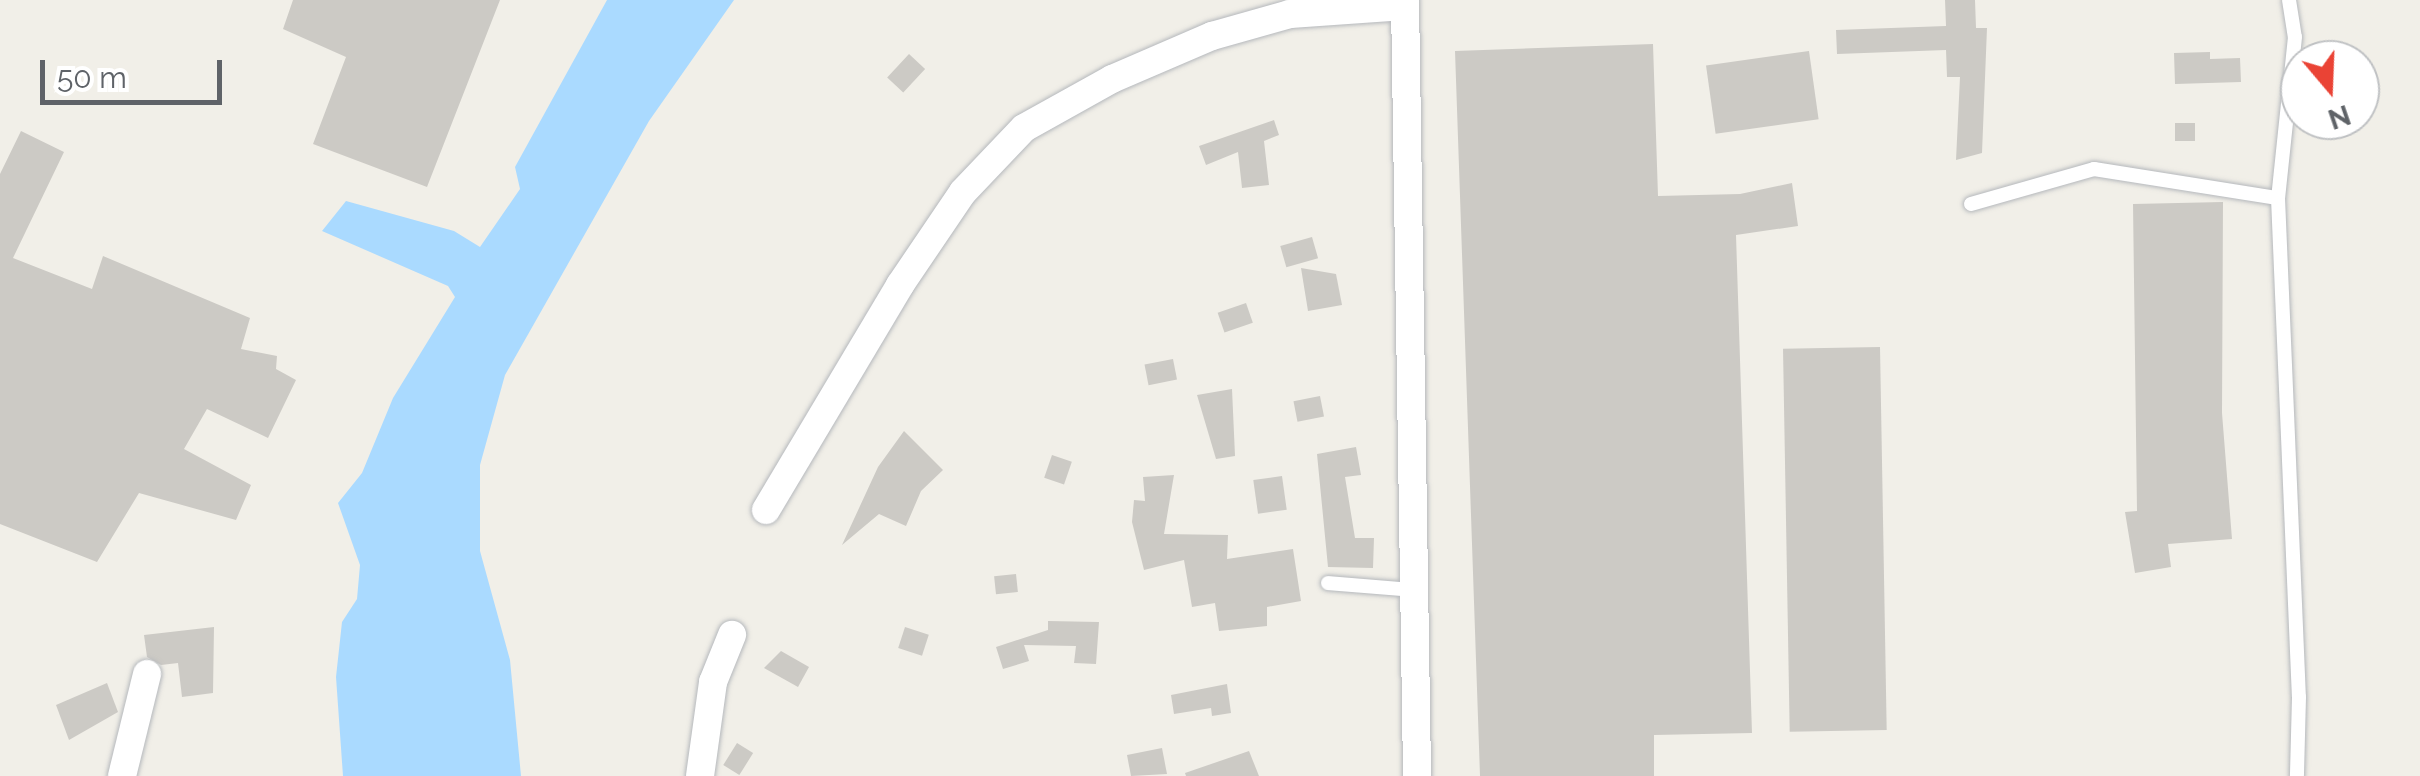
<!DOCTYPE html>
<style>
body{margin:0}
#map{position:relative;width:2420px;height:776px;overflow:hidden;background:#f1efe8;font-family:Raleway,sans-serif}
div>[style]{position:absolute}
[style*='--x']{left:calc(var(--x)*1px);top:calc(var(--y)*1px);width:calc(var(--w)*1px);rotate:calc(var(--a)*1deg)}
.water>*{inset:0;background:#aadaff}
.building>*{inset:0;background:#cccac5;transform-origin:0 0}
.roads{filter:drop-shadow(0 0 2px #b5b8bc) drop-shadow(0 0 2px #b5b8bc)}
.lane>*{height:14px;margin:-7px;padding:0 7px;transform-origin:7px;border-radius:7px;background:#fff}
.street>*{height:28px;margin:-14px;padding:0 14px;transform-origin:14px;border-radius:14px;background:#fff}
span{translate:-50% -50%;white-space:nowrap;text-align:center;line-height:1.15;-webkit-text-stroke:8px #fff;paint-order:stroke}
.north{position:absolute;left:2280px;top:40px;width:100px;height:100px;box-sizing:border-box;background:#fff;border:2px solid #bfc1c3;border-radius:50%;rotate:161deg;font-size:28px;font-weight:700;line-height:40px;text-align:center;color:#5f6368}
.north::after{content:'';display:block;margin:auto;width:35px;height:45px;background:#ea4335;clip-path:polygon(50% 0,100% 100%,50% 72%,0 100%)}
.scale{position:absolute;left:40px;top:60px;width:182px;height:45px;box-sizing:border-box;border:5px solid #5f6368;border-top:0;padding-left:12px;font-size:30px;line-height:35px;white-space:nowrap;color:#5f6368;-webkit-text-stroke:8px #fff;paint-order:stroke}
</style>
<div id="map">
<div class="water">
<i style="clip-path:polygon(607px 0,734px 0,649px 121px,505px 375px,480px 465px,480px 551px,510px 660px,521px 776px,343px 776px,336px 677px,342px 622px,357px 599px,360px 565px,338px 503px,362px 473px,393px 398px,455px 297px,448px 286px,322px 231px,346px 201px,454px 231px,480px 247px,520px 189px,515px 167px)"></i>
</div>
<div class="building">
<i style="clip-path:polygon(293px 0,500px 0,427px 187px,313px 144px,346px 57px,283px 29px)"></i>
<i style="clip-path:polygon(1945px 0,1975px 0,1976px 28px,1987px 28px,1982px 153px,1956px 160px,1960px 77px,1947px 77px,1946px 50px,1837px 54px,1836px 30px,1946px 26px)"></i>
<i style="clip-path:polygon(1653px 44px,1658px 196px,1740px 194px,1792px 183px,1798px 226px,1736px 235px,1752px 733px,1654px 735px,1654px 776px,1480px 776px,1455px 51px)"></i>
<i style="left:1809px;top:51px;width:69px;height:104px;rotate:82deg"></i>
<i style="clip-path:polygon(2210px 52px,2210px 59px,2240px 58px,2241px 82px,2175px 84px,2174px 53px)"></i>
<i style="left:909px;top:54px;width:22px;height:32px;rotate:43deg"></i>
<i style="clip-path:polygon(1274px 120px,1279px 135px,1264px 141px,1269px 185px,1242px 188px,1238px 152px,1206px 165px,1199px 146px)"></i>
<i style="left:2195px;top:123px;width:18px;height:20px;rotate:90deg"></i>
<i style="clip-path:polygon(21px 131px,64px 152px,13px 258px,92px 289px,103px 256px,250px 318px,241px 349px,277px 356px,276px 369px,296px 380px,268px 438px,207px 409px,184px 449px,251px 485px,236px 520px,139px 493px,97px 562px,0 524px,0 174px)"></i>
<i style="clip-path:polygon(2223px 202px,2222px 413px,2232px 539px,2168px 544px,2171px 567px,2135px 573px,2125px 512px,2137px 511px,2133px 204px)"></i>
<i style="left:1312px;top:237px;width:22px;height:33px;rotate:74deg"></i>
<i style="clip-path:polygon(1301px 268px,1336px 274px,1342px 305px,1308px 311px)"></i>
<i style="left:1246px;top:303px;width:21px;height:30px;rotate:71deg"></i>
<i style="left:1880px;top:347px;width:383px;height:97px;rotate:89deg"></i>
<i style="left:1173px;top:359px;width:21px;height:29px;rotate:79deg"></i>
<i style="clip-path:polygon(1232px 389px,1235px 456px,1216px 459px,1197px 395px)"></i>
<i style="left:1320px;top:396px;width:21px;height:27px;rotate:79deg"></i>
<i style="clip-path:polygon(904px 431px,943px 470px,921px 491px,906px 526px,879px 514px,842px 545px,878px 467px)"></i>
<i style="clip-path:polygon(1356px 447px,1361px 475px,1345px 477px,1355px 538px,1374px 538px,1373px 568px,1328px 567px,1317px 454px)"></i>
<i style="left:1052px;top:455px;width:21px;height:24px;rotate:19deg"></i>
<i style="clip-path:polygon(1174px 475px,1164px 534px,1228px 535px,1227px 559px,1293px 549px,1301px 601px,1267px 607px,1267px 626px,1219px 631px,1215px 603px,1192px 607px,1184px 560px,1144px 570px,1132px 522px,1134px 500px,1145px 501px,1143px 477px)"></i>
<i style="left:1282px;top:476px;width:34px;height:29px;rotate:82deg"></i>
<i style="left:1016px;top:574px;width:18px;height:22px;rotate:84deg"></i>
<i style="clip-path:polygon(1048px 621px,1099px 622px,1096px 664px,1074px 663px,1076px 646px,1024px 645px,1029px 661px,1003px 669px,996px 647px,1048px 630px)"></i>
<i style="clip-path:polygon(214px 627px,213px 693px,182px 697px,178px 663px,161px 665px,147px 657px,144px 635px)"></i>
<i style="left:905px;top:627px;width:25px;height:22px;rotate:18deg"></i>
<i style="clip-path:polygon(781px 651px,809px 667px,798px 687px,764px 668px)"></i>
<i style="clip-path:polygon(107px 683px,118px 712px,69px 740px,56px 705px)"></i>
<i style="clip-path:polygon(1227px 684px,1231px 713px,1212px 716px,1211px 708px,1174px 714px,1171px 695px)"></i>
<i style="left:737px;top:743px;width:19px;height:26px;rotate:32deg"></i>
<i style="clip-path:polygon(1162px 748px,1167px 774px,1131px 776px,1127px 755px)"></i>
<i style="clip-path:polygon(1249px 751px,1259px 776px,1186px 776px,1185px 773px)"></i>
</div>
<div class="roads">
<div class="lane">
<i style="--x:2289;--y:0;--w:37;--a:81"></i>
<i style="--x:2295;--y:37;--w:162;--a:96"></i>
<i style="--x:2278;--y:198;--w:499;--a:87.6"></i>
<i style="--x:2299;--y:697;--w:79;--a:91.5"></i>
<i style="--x:1971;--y:204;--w:128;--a:-15.9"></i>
<i style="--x:2094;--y:169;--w:186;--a:9"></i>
<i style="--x:1328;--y:583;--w:86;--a:4.7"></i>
</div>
<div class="street">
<i style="--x:1405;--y:0;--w:776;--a:89.11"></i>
<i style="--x:766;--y:510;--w:262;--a:-59.2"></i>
<i style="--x:900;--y:285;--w:112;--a:-55.9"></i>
<i style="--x:963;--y:192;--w:88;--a:-46.4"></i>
<i style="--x:1024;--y:128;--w:101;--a:-29.1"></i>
<i style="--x:1112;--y:79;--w:109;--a:-23.3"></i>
<i style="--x:1212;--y:36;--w:81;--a:-15.8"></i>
<i style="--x:1290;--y:14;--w:115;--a:-4"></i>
<i style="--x:122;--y:776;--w:105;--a:-76.2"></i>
<i style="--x:700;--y:776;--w:95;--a:-82.1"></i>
<i style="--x:713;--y:682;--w:51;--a:-68"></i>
</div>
</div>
<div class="north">N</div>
<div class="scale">50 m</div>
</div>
